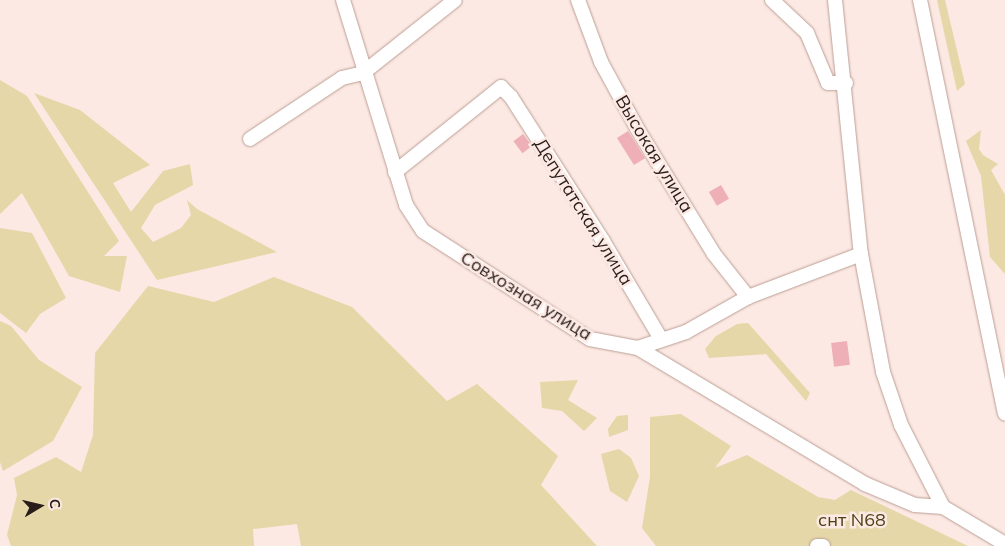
<!DOCTYPE html>
<meta charset="utf-8">
<style>
body{margin:0}
#map{position:relative;width:1005px;height:546px;overflow:hidden;background:#fce9e3;font-family:Mulish,sans-serif}
div>[style]{position:absolute}
[style*='--x']{left:calc(var(--x)*1px);top:calc(var(--y)*1px);width:calc(var(--w)*1px);rotate:calc(var(--a)*1deg)}
.green>*{inset:0;background:#e5d7a7}
.building>*{inset:0;background:#efafb6;transform-origin:0 0}
.roads{filter:drop-shadow(0 0 1px #bb9e94) drop-shadow(0 0 1px #bb9e94)}
.minor>*{height:14px;margin:-7px;padding:0 7px;transform-origin:7px;border-radius:7px;background:#fff}
span{translate:-50% -50%;white-space:nowrap;text-align:center;line-height:1.15;-webkit-text-stroke:5px #fce9e3;paint-order:stroke}
.street-label{font-size:18px;color:#281d1a}
.park-label{font-size:18px;color:#4c4015}
.north{position:absolute;left:15px;top:481px;width:50px;height:50px;-webkit-text-stroke:4px #fce9e3;paint-order:stroke;rotate:81deg;font-size:14px;font-weight:700;line-height:20px;text-align:center;color:#281d1a}
.north::after{content:'';display:block;margin:auto;width:18px;height:22px;background:#281d1a;clip-path:polygon(50% 0,100% 100%,50% 72%,0 100%)}
</style>
<div id="map">
<div class="green">
<i style="clip-path:polygon(937px 0,945px 0,965px 84px,957px 91px)"></i>
<i style="clip-path:polygon(0 80px,27px 96px,119px 241px,104px 256px,127px 256px,120px 292px,69px 276px,22px 193px,0 214px)"></i>
<i style="clip-path:polygon(34px 93px,80px 110px,150px 165px,113px 183px,131px 212px,163px 171px,190px 164px,193px 185px,155px 205px,141px 228px,153px 242px,181px 228px,191px 215px,187px 200px,197px 209px,277px 252px,157px 280px)"></i>
<i style="clip-path:polygon(981px 130px,979px 149px,983px 155px,998px 164px,991px 170px,1005px 195px,1005px 274px,990px 257px,981px 176px,966px 141px)"></i>
<i style="clip-path:polygon(0 228px,32px 233px,66px 298px,40px 314px,26px 333px,0 313px)"></i>
<i style="clip-path:polygon(274px 277px,352px 307px,447px 401px,477px 384px,558px 456px,541px 485px,597px 546px,301px 546px,297px 524px,253px 529px,254px 546px,11px 546px,7px 535px,17px 495px,14px 478px,56px 457px,81px 472px,93px 435px,95px 353px,148px 286px,214px 302px)"></i>
<i style="clip-path:polygon(0 321px,11px 326px,39px 360px,82px 387px,53px 441px,3px 471px,0 462px)"></i>
<i style="clip-path:polygon(748px 323px,810px 393px,806px 401px,766px 354px,709px 358px,705px 349px,716px 336px,737px 324px)"></i>
<i style="clip-path:polygon(578px 380px,568px 400px,597px 418px,584px 431px,562px 411px,542px 408px,540px 382px)"></i>
<i style="clip-path:polygon(681px 414px,731px 446px,715px 468px,747px 455px,818px 497px,835px 500px,851px 490px,968px 546px,656px 546px,642px 528px,650px 477px,650px 417px)"></i>
<i style="clip-path:polygon(628px 415px,628px 430px,609px 437px,608px 429px,617px 416px)"></i>
<i style="clip-path:polygon(619px 449px,631px 458px,639px 476px,627px 502px,610px 491px,601px 454px)"></i>
</div>
<div class="building">
<i style="left:628px;top:131px;width:32px;height:13px;rotate:58deg"></i>
<i style="left:523px;top:134px;width:15px;height:12px;rotate:53deg"></i>
<i style="left:721px;top:185px;width:16px;height:14px;rotate:60deg"></i>
<i style="left:847px;top:341px;width:24px;height:16px;rotate:83deg"></i>
</div>
<div class="roads">
<div class="minor">
<i style="--x:343;--y:0;--w:214;--a:72.9"></i>
<i style="--x:406;--y:205;--w:31;--a:57"></i>
<i style="--x:423;--y:231;--w:199;--a:32.9"></i>
<i style="--x:590;--y:339;--w:49;--a:10.6"></i>
<i style="--x:638;--y:348;--w:51;--a:-18.4"></i>
<i style="--x:686;--y:332;--w:71;--a:-29.4"></i>
<i style="--x:748;--y:297;--w:121;--a:-20.8"></i>
<i style="--x:578;--y:0;--w:66;--a:69.6"></i>
<i style="--x:601;--y:62;--w:77;--a:61.4"></i>
<i style="--x:638;--y:130;--w:145;--a:58.5"></i>
<i style="--x:714;--y:254;--w:55;--a:51.7"></i>
<i style="--x:772;--y:0;--w:48;--a:43.3"></i>
<i style="--x:807;--y:33;--w:54;--a:67.2"></i>
<i style="--x:828;--y:83;--w:18;--a:0"></i>
<i style="--x:835;--y:0;--w:255;--a:84.2"></i>
<i style="--x:861;--y:254;--w:120;--a:79.4"></i>
<i style="--x:883;--y:372;--w:56;--a:71.2"></i>
<i style="--x:901;--y:425;--w:92;--a:62.9"></i>
<i style="--x:943;--y:507;--w:72;--a:30.8"></i>
<i style="--x:920;--y:0;--w:422;--a:78.4"></i>
<i style="--x:250;--y:139;--w:110;--a:-33.5"></i>
<i style="--x:342;--y:78;--w:22;--a:-13"></i>
<i style="--x:363;--y:73;--w:117;--a:-38.4"></i>
<i style="--x:395;--y:172;--w:136;--a:-38.7"></i>
<i style="--x:501;--y:87;--w:14;--a:45"></i>
<i style="--x:511;--y:97;--w:171;--a:57.4"></i>
<i style="--x:603;--y:241;--w:114;--a:59.4"></i>
<i style="--x:638;--y:348;--w:265;--a:30.9"></i>
<i style="--x:865;--y:484;--w:54;--a:22.8"></i>
<i style="--x:915;--y:505;--w:28;--a:4"></i>
<i style="--x:817;--y:546;--w:6;--a:0"></i>
</div>
</div>
<div class="street-label">
<span style="left:654px;top:154px;rotate:59deg">Высокая улица</span>
<span style="left:583px;top:212px;rotate:58deg">Депутатская улица</span>
<span style="left:526px;top:296px;rotate:32deg">Совхозная улица</span>
</div>
<div class="park-label">
<span style="left:852px;top:520px">снт N68</span>
</div>
<div class="north">С</div>
</div>
